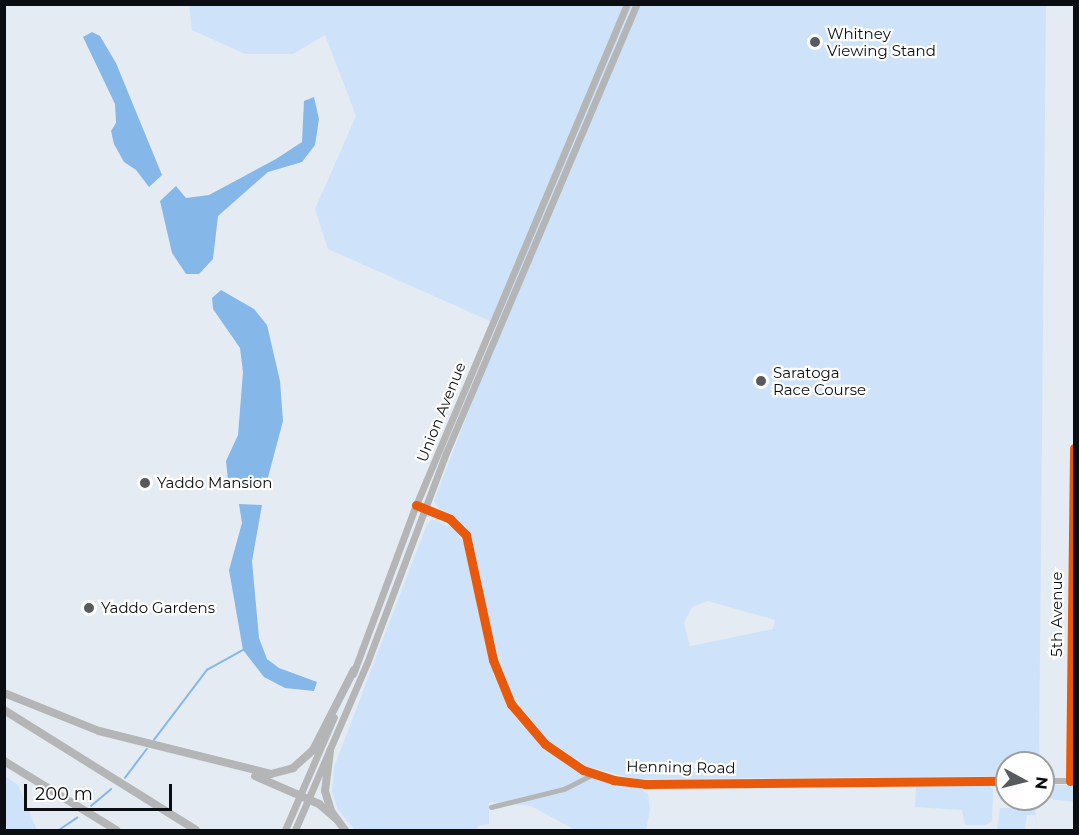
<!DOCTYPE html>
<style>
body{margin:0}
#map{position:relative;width:1079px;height:835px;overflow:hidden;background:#e5ebf2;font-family:Montserrat,sans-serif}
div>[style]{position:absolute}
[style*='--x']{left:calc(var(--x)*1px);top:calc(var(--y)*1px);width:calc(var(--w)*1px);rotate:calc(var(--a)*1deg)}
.green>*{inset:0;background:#cee3f9}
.water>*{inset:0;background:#86b7e9}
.stream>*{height:1.5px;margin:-0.75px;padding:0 0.75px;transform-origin:0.75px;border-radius:0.75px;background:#86b7e9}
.minor>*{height:4.5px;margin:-2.25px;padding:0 2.25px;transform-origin:2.25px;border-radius:2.25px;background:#b4b5b7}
.tertiary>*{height:6px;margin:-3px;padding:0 3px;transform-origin:3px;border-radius:3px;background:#b4b5b7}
.secondary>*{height:7px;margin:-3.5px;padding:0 3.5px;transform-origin:3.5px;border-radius:3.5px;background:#b4b5b7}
.motorway>*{height:8px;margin:-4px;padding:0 4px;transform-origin:4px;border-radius:4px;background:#b4b5b7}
.cycleway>*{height:9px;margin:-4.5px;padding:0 4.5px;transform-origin:4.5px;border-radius:4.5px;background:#e8590c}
.dots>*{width:16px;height:16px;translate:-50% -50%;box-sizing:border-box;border:3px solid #fff;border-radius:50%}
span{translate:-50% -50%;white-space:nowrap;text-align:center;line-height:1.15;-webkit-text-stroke:4.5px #fff;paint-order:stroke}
.poi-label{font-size:15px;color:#0a0e12}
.left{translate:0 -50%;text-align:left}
.street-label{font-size:15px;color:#0a0e12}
.frame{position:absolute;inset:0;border:6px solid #0a0e12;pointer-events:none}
.north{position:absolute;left:995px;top:751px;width:60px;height:60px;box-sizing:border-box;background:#fff;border:2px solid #9d9fa0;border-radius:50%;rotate:97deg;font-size:16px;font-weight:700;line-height:24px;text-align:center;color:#0a0e12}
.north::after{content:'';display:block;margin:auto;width:21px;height:27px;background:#575b60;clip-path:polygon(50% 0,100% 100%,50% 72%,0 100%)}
.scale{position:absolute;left:24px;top:784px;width:148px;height:27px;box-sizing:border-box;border:3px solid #0a0e12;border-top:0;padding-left:8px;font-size:18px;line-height:21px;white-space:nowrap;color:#0a0e12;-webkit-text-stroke:4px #fff;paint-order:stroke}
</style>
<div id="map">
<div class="green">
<i style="clip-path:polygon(evenodd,189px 5px,1046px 5px,1039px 763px,1007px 763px,1007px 776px,636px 779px,588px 767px,545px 738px,510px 691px,492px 633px,473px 541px,464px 525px,438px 508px,434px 501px,501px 326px,328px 249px,315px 209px,356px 116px,325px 35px,293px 54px,245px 54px,192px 30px,189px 5px,708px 601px,775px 620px,773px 629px,691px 646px,691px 650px,684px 623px,692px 607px,708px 601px)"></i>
<i style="clip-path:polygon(432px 519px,455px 529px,466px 548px,494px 676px,515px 717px,542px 746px,579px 774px,640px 788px,648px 795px,650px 810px,646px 830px,575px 830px,531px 806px,489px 802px,489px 824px,478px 826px,477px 830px,355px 830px,338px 810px,332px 792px,334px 767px,427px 524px)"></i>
<i style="clip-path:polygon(5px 776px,18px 785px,37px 830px,5px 830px)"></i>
<i style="clip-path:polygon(988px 785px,993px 790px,992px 821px,986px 825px,965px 825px,962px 810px,915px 807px,916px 786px)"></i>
<i style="clip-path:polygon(1043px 785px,1074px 785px,1074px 802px,1043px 798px)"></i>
<i style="clip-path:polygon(1000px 808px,1035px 808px,1037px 829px,1035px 815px,1027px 815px,1025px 829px,997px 830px)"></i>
</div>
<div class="water">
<i style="clip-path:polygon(92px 32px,100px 36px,116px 63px,162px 175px,149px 187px,136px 170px,124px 162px,114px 144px,111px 131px,116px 123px,115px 104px,83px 37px)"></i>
<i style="clip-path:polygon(314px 97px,319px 119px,315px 145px,302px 162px,268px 172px,218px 216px,213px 259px,199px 274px,186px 274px,172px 253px,160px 201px,176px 186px,186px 198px,209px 195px,276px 159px,302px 142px,304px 101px)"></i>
<i style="clip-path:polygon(221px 290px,254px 309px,267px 325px,280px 381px,283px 421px,266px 485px,228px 480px,226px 461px,238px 435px,243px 372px,240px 348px,213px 309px,212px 298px)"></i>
<i style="clip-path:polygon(239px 504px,262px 505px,252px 561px,259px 638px,267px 659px,279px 668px,317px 682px,314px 691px,285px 688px,264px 677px,243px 650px,229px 570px,242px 523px)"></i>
</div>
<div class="stream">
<i style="--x:154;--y:740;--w:88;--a:-52.9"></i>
<i style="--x:207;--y:670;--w:41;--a:-29.1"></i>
<i style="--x:125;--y:778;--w:36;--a:-53"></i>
<i style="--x:91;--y:806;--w:26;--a:-40"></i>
<i style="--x:59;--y:830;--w:22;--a:-34"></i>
</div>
<div class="minor">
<i style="--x:1070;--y:781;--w:333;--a:-89.3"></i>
<i style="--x:491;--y:807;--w:75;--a:-13.9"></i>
<i style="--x:564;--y:789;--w:33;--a:-27"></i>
</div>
<div class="tertiary">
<i style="--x:416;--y:505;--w:37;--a:22"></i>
<i style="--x:450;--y:519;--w:23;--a:45"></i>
<i style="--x:466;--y:535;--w:128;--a:77.8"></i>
<i style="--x:493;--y:660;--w:48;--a:67.8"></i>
<i style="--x:511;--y:704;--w:52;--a:49.6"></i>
<i style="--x:545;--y:744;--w:46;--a:34.4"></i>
<i style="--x:583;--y:770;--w:32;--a:18"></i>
<i style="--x:613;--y:780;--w:32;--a:7"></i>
<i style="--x:645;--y:784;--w:362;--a:-0.5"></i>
<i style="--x:1043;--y:781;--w:31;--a:0"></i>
</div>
<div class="secondary">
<i style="--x:353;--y:674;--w:180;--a:-69.6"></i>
<i style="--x:416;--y:505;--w:544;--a:-67.16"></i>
<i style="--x:285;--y:830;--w:123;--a:-66.6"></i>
<i style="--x:295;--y:830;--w:182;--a:-66.7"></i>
<i style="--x:367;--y:663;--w:224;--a:-69.4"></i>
<i style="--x:446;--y:453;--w:488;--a:-67"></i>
</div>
<div class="motorway">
<i style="--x:4;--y:693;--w:102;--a:21.8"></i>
<i style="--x:99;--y:731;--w:177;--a:14"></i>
<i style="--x:271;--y:774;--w:23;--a:-15"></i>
<i style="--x:293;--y:768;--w:27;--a:-42"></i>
<i style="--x:313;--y:750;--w:90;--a:-62.9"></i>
<i style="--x:4;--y:710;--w:226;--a:32"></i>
<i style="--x:330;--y:751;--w:40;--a:97.1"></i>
<i style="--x:325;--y:791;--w:21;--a:73"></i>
<i style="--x:331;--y:811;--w:24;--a:54"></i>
<i style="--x:4;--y:761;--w:132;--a:31.6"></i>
<i style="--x:255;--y:776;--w:70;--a:23.6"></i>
<i style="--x:319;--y:804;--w:23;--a:41"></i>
</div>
<div class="cycleway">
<i style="--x:416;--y:505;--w:37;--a:22"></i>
<i style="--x:450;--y:519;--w:23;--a:45"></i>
<i style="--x:466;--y:535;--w:128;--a:77.8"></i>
<i style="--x:493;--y:660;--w:48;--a:67.8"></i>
<i style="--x:511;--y:704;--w:52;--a:49.6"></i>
<i style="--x:545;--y:744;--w:46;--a:34.4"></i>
<i style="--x:583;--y:770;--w:32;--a:18"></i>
<i style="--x:613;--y:780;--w:32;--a:7"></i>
<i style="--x:645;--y:784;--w:362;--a:-0.5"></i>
<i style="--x:1070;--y:781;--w:333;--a:-89.3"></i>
</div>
<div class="dots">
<i style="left:815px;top:42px;background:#575b60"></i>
<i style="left:761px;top:381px;background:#575b60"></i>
<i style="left:145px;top:483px;background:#575b60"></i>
<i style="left:89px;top:608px;background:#575b60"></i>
</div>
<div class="poi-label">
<span class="left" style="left:827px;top:42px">Whitney<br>Viewing Stand</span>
<span class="left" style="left:773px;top:381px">Saratoga<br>Race Course</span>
<span class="left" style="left:157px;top:483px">Yaddo Mansion</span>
<span class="left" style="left:101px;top:608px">Yaddo Gardens</span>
</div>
<div class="street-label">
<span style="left:441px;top:412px;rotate:-68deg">Union Avenue</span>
<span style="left:1057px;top:614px;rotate:-90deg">5th Avenue</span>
<span style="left:681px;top:767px;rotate:1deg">Henning Road</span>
</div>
<div class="frame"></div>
<div class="north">N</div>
<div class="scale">200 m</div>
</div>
